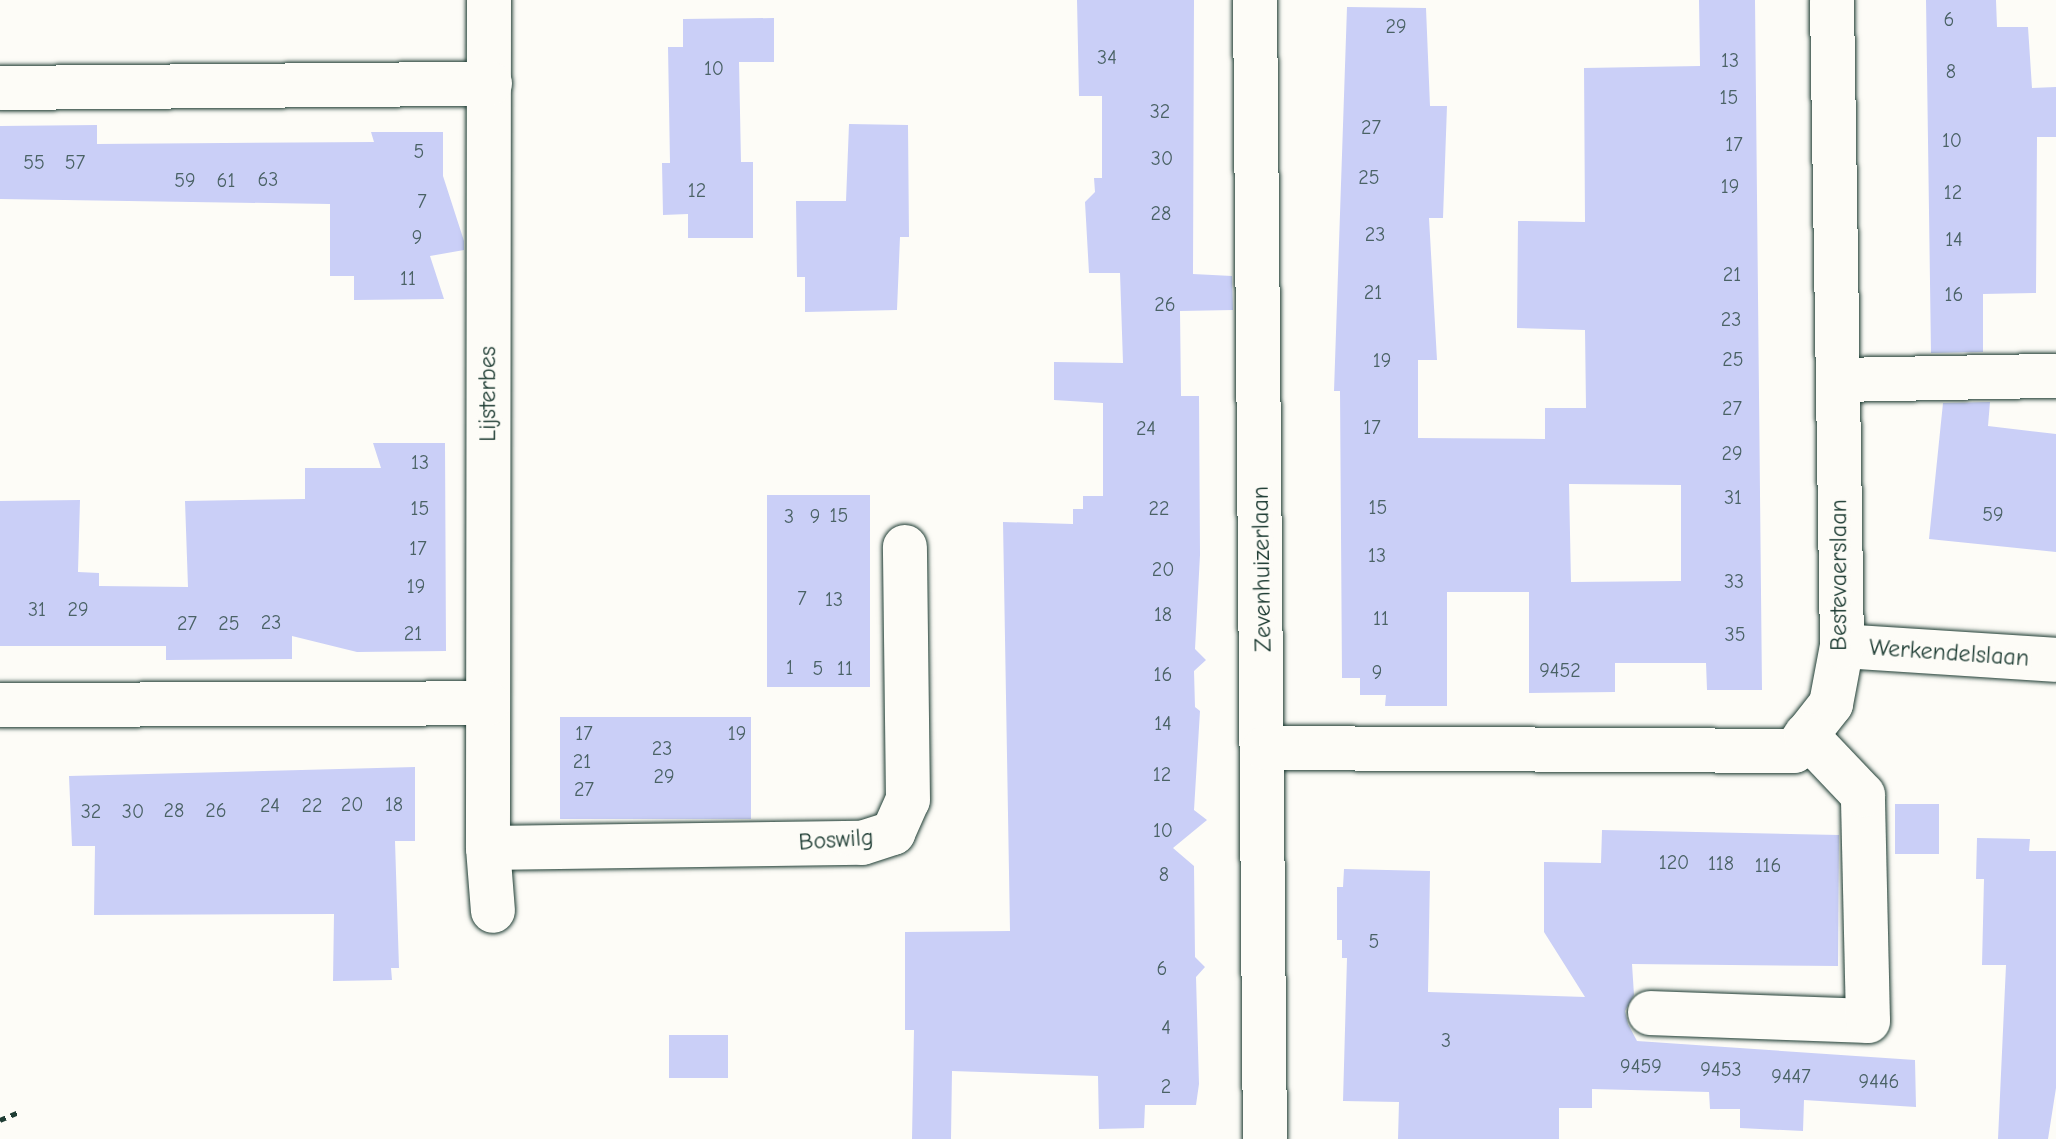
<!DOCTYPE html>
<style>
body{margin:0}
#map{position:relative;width:2056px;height:1139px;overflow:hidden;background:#fdfcf7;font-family:"Comic Neue",sans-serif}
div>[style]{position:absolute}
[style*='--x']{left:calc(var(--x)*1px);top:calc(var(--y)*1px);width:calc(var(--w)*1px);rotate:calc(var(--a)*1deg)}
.building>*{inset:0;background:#cacff7;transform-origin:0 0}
.path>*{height:5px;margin-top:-2.5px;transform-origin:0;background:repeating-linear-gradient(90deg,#1f3d34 0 6px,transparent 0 12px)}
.roads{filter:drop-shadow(0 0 2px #1f3d34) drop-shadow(0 0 2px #1f3d34)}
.minor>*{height:44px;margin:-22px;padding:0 22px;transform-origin:22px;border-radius:22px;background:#fdfcf7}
span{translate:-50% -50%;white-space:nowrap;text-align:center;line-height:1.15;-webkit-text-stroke:8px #fdfcf7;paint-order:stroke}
.number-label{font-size:20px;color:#4a6265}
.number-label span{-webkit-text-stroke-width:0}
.street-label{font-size:24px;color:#1f3d34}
</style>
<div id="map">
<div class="building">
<i style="clip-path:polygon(1077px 0,1194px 0,1193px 274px,1232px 276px,1233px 310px,1180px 311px,1181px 396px,1199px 396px,1200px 555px,1195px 649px,1206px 660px,1194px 671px,1195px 707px,1200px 711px,1194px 810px,1207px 820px,1173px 848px,1194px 866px,1195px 957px,1205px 967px,1196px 977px,1199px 1084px,1196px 1105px,1145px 1105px,1144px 1128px,1099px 1129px,1098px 1076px,952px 1071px,951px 1139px,912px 1139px,914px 1030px,905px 1030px,905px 932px,1010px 931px,1003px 522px,1073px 524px,1073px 509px,1083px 509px,1083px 496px,1103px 496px,1103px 403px,1054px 400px,1054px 362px,1123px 363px,1120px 273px,1089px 273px,1085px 202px,1095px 192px,1094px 178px,1102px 178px,1102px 96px,1079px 96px)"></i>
<i style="clip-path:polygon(evenodd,1699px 0,1755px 0,1762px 690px,1707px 690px,1706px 663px,1615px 663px,1615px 692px,1529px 693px,1529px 592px,1447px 592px,1447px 706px,1385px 706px,1386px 695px,1360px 695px,1360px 678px,1342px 678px,1340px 391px,1334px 391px,1347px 7px,1426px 8px,1430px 106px,1447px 106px,1443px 218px,1429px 218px,1437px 360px,1418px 360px,1418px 438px,1545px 439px,1545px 408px,1586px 408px,1585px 330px,1517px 328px,1518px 221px,1585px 222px,1584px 68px,1700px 66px,1699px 0,1569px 484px,1681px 485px,1681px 581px,1571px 582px,1569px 484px)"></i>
<i style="clip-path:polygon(1926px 0,1996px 0,1997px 27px,2028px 27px,2032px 88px,2056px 87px,2056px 137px,2037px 137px,2036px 293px,1983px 294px,1983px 352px,1931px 353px)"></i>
<i style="clip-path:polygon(774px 18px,774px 62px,739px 62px,741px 162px,753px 162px,753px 238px,688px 238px,688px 214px,663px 215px,662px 163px,670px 163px,668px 47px,683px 47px,683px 19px)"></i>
<i style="clip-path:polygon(849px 124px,908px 125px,909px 237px,900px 237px,897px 310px,805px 312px,805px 277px,797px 277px,796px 201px,846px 201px)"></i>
<i style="clip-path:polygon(97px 125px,97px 144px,374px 142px,371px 132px,443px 132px,443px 176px,464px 241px,464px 250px,430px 256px,444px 299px,354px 300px,354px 276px,330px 276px,330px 204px,0 199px,0 126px)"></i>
<i style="clip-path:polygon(1990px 402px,1988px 426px,2056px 434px,2056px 552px,1929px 539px,1943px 403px)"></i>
<i style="clip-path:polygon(373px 443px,445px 443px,446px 651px,357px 652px,292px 636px,292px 659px,166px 660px,166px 646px,0 646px,0 501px,80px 500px,78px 572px,99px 573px,99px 586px,188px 587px,185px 501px,305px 499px,305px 468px,381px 468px)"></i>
<i style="left:870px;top:495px;width:192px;height:103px;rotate:90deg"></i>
<i style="left:751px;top:717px;width:102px;height:191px;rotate:90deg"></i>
<i style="clip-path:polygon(415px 767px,415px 841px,395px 841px,399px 968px,391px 968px,392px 980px,333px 981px,334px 914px,94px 915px,95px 846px,72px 846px,69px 776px)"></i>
<i style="left:1895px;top:804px;width:44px;height:50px"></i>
<i style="clip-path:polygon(1602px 830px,1839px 835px,1838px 966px,1632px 964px,1634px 995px,1625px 1011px,1628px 1024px,1637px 1041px,1915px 1060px,1916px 1107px,1804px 1100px,1803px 1131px,1740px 1128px,1740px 1109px,1710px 1109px,1709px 1092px,1592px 1089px,1592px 1108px,1559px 1108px,1559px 1139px,1398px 1139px,1399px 1102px,1343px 1101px,1347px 958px,1342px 958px,1342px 940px,1337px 940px,1337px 887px,1343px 887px,1344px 869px,1430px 871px,1428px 992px,1585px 997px,1544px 932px,1544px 862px,1601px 863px)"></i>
<i style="clip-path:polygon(1977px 838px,2030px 839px,2029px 851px,2056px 851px,2056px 1088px,2048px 1139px,1998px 1139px,2006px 965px,1982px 965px,1984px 879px,1976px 879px)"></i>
<i style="left:669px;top:1035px;width:59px;height:43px"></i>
</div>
<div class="path">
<i style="--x:0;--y:1120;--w:23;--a:-23"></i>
</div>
<div class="roads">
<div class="minor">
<i style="--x:489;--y:0;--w:848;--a:90.07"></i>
<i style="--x:488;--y:848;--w:63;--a:85.5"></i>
<i style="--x:1255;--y:0;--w:1139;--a:89.5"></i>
<i style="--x:0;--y:88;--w:490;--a:-0.5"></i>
<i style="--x:1838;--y:380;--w:218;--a:-1.1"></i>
<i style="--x:1842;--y:646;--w:214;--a:3.7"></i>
<i style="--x:0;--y:705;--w:488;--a:-0.2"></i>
<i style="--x:1265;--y:748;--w:529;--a:0.32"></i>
<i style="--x:1794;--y:751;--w:60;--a:-51.8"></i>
<i style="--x:1831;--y:704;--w:59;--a:-79.3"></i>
<i style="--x:1842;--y:646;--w:646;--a:-90.89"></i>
<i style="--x:488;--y:848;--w:374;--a:-0.8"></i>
<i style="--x:862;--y:843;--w:33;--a:-18"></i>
<i style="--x:893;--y:833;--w:36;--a:-66"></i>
<i style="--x:908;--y:800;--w:253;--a:-90.7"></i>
<i style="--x:1650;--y:1013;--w:218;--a:2.1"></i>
<i style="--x:1868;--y:1021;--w:226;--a:-91.3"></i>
<i style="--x:1863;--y:795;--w:83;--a:-133.5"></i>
</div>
</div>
<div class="number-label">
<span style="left:1949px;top:19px">6</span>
<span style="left:1396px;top:26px">29</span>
<span style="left:1107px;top:57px">34</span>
<span style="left:1730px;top:60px">13</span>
<span style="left:714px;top:68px">10</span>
<span style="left:1951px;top:71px">8</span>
<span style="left:1729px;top:97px">15</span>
<span style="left:1160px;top:111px">32</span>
<span style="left:1371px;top:127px">27</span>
<span style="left:1952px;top:140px">10</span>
<span style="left:1734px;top:144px">17</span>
<span style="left:419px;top:151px">5</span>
<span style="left:1162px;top:158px">30</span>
<span style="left:34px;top:162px">55</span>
<span style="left:75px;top:162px">57</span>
<span style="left:1369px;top:177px">25</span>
<span style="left:268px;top:179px">63</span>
<span style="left:185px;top:180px">59</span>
<span style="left:226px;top:180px">61</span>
<span style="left:1730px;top:186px">19</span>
<span style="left:697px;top:190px">12</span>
<span style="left:1953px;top:192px">12</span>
<span style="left:422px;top:201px">7</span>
<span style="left:1161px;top:213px">28</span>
<span style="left:1375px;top:234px">23</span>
<span style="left:417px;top:237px">9</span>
<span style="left:1954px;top:239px">14</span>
<span style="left:1732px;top:274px">21</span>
<span style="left:408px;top:278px">11</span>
<span style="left:1373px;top:292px">21</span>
<span style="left:1954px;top:294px">16</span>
<span style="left:1165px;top:304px">26</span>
<span style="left:1731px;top:319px">23</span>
<span style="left:1733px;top:359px">25</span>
<span style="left:1382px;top:360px">19</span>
<span style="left:1732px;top:408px">27</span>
<span style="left:1372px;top:427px">17</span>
<span style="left:1146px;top:428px">24</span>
<span style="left:1732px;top:453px">29</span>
<span style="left:420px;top:462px">13</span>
<span style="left:1733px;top:497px">31</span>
<span style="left:1378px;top:507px">15</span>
<span style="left:420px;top:508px">15</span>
<span style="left:1159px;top:508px">22</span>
<span style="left:1993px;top:514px">59</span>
<span style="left:839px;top:515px">15</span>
<span style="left:789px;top:516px">3</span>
<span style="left:815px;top:516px">9</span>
<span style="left:418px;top:548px">17</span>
<span style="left:1377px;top:555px">13</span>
<span style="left:1163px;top:569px">20</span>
<span style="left:1734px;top:581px">33</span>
<span style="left:416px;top:586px">19</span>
<span style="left:802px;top:598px">7</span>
<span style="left:834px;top:599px">13</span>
<span style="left:37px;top:609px">31</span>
<span style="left:78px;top:609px">29</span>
<span style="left:1163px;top:614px">18</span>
<span style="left:1381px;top:618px">11</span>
<span style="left:271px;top:622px">23</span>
<span style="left:187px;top:623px">27</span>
<span style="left:229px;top:623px">25</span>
<span style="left:413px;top:633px">21</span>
<span style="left:1735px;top:634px">35</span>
<span style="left:790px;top:667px">1</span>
<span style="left:818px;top:668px">5</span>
<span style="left:845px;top:668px">11</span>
<span style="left:1560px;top:670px">9452</span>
<span style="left:1377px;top:672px">9</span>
<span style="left:1163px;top:674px">16</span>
<span style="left:1163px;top:723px">14</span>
<span style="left:584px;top:733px">17</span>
<span style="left:737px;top:733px">19</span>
<span style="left:662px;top:748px">23</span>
<span style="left:582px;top:761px">21</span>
<span style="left:1162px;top:774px">12</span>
<span style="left:664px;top:776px">29</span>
<span style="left:584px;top:789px">27</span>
<span style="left:352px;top:804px">20</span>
<span style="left:394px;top:804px">18</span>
<span style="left:270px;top:805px">24</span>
<span style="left:312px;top:805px">22</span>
<span style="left:174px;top:810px">28</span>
<span style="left:216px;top:810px">26</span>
<span style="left:91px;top:811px">32</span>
<span style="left:133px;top:811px">30</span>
<span style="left:1163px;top:830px">10</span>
<span style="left:1674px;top:862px">120</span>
<span style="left:1721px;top:863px">118</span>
<span style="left:1768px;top:865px">116</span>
<span style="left:1164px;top:874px">8</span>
<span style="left:1374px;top:941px">5</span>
<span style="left:1162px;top:968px">6</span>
<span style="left:1166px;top:1027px">4</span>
<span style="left:1446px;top:1040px">3</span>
<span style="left:1641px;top:1066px">9459</span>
<span style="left:1721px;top:1069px">9453</span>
<span style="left:1791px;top:1076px">9447</span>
<span style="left:1879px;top:1081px">9446</span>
<span style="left:1166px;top:1086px">2</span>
</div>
<div class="street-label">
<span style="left:488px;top:394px;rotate:-90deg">Lijsterbes</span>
<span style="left:1262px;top:569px;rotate:-91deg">Zevenhuizerlaan</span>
<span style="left:1839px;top:575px;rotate:-90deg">Bestevaerslaan</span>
<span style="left:1949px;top:653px;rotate:4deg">Werkendelslaan</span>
<span style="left:836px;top:840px;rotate:-4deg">Boswilg</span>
</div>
</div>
